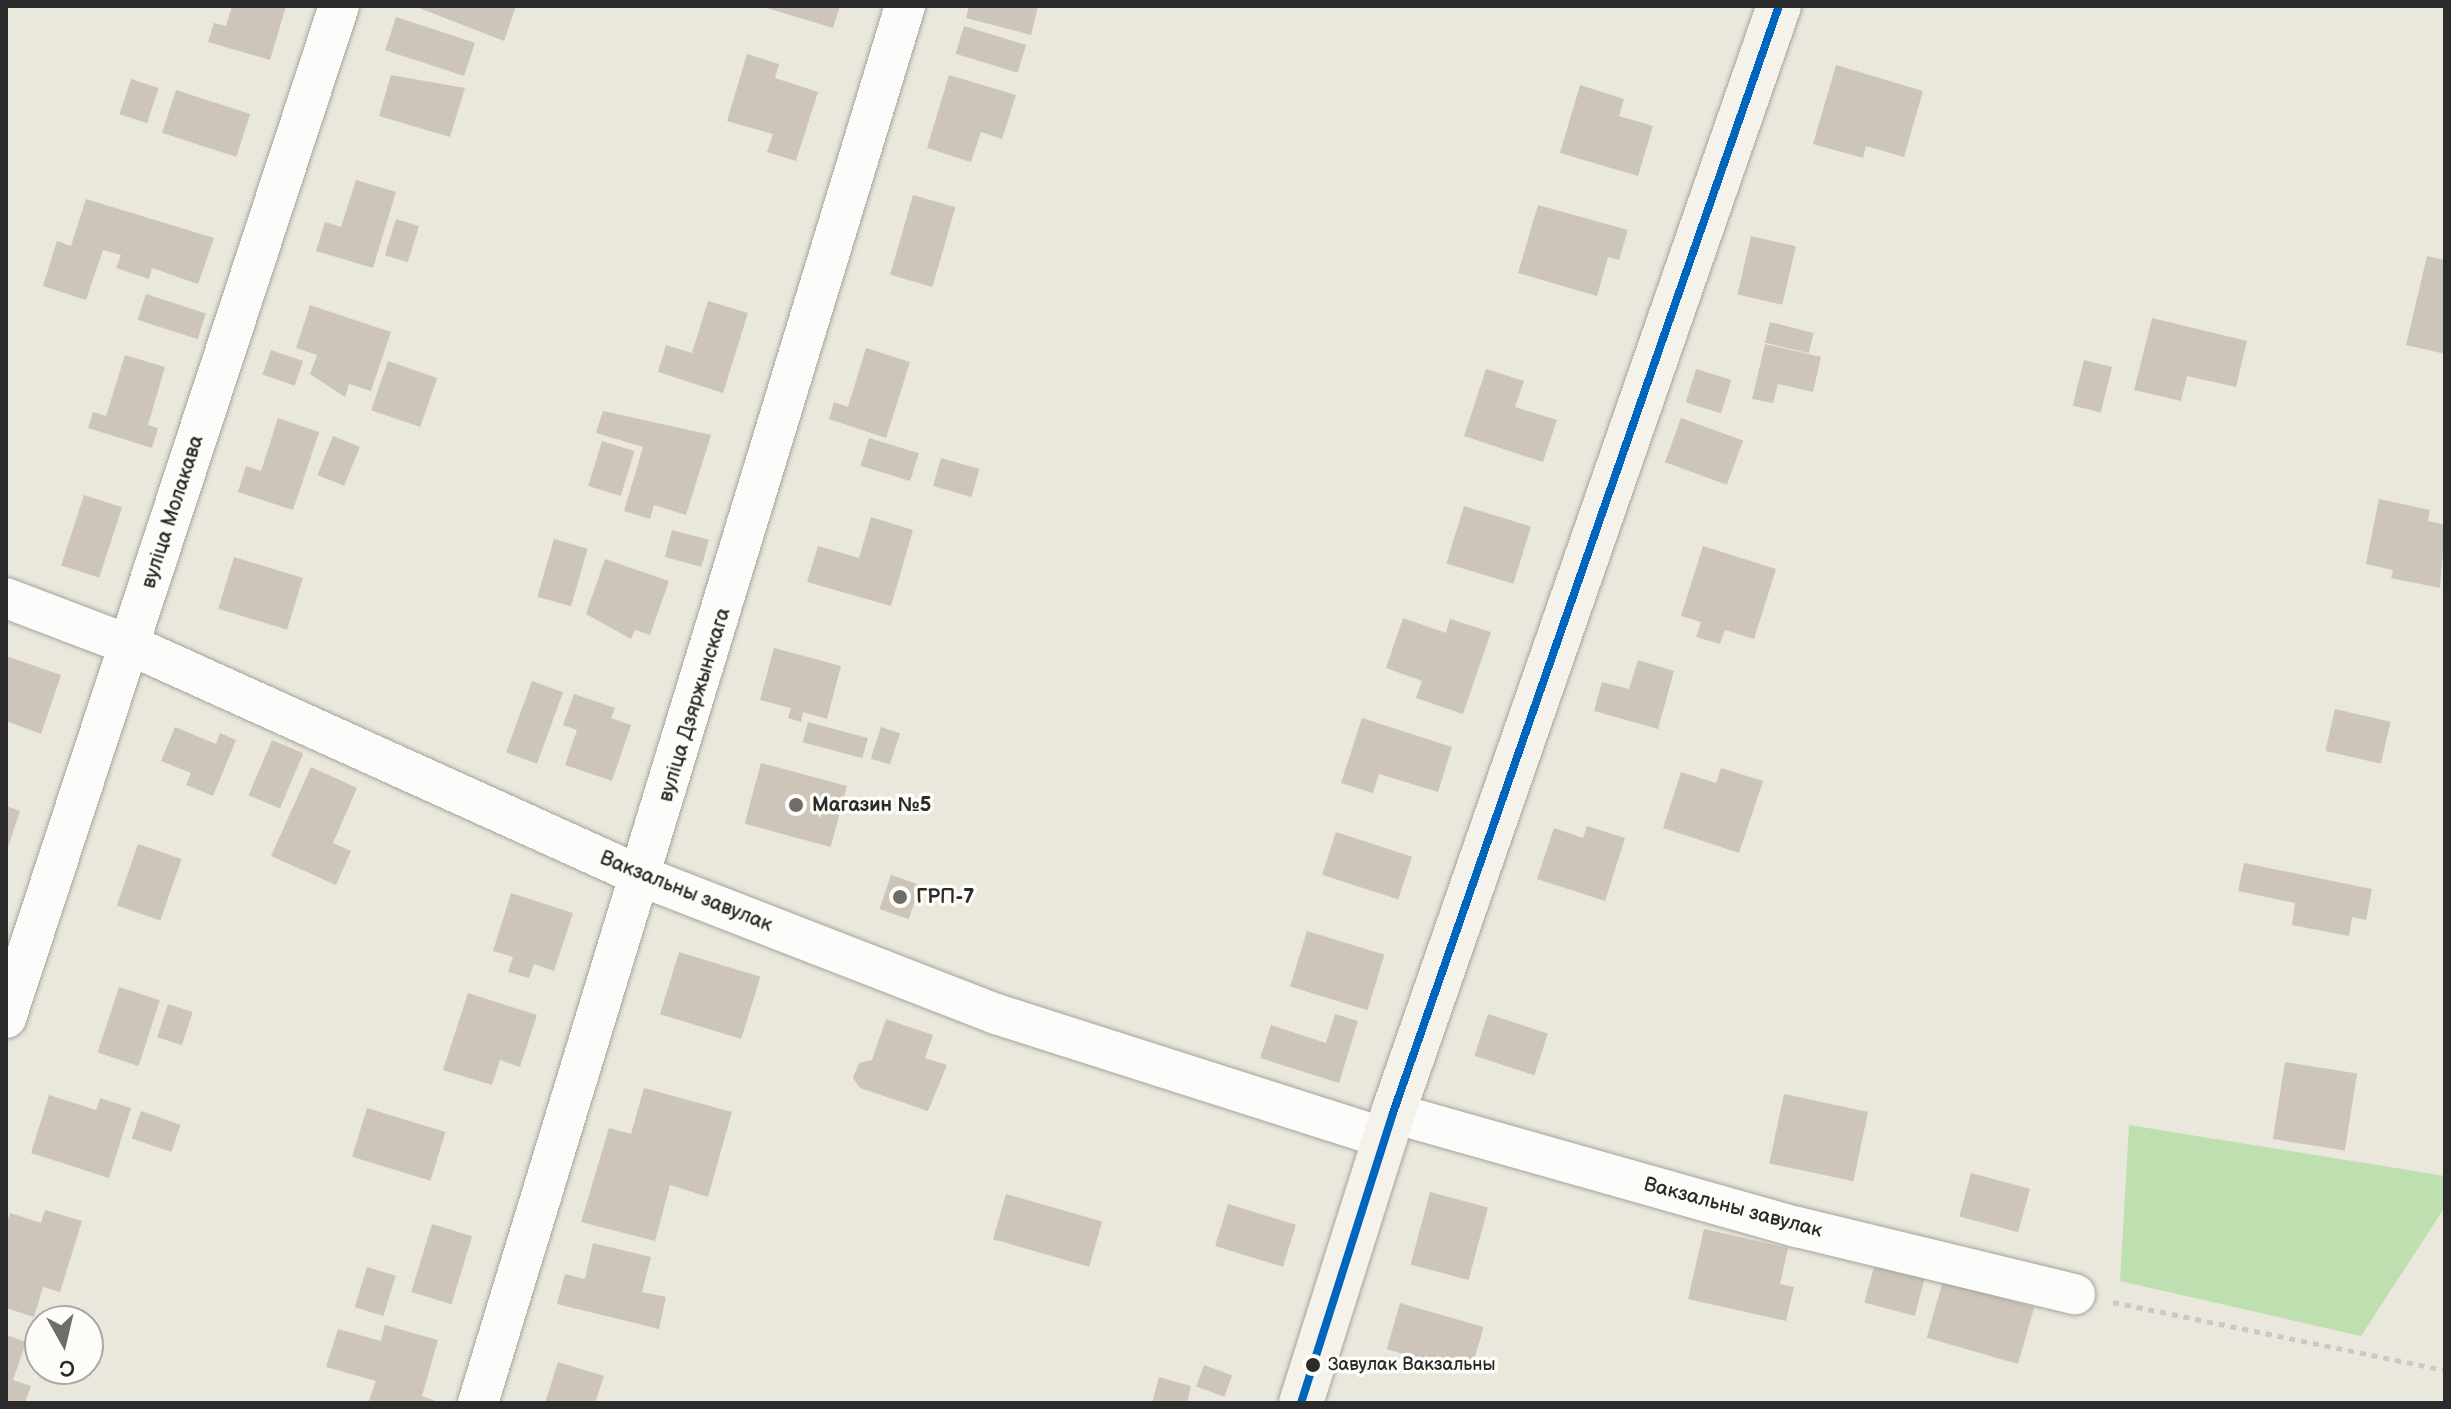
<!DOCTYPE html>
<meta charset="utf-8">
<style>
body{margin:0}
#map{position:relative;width:2451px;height:1409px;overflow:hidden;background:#eae8dc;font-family:"Balsamiq Sans",sans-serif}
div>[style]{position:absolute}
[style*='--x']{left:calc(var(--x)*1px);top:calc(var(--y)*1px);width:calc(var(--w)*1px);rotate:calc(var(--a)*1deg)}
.green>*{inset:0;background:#bedfb0}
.building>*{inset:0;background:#cdc5b9;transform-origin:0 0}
.path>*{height:5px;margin-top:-2.5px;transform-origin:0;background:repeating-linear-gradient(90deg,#cbc9c7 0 6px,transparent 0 12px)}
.roads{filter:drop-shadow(0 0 2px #a5a49d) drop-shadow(0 0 2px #a5a49d)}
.street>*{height:40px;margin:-20px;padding:0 20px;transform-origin:20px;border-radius:20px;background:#fcfcfa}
.secondary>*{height:44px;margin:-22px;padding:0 22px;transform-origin:22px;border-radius:22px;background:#f5f2ec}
.bus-1>*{height:8px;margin:-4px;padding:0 4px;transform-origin:4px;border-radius:4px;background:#0065bd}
.dots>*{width:22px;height:22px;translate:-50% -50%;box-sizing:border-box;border:4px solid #fdfcf7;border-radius:50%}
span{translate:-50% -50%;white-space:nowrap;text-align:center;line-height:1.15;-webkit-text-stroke:7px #fdfcf7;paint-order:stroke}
.bus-label{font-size:18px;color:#2b2b2b}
.left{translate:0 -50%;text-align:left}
.street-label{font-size:20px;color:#2b2b2b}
.poi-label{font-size:20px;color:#2b2b2b;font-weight:700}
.frame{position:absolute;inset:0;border:8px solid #2b2b2b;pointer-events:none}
.north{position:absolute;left:24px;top:1305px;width:80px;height:80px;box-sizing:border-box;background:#fdfcf7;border:2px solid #a9a8a5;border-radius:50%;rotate:172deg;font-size:22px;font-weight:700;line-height:32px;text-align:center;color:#2b2b2b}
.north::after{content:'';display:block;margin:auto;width:28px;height:36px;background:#6e6d69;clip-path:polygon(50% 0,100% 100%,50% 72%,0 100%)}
</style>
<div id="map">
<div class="green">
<i style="clip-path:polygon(2129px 1125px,2445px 1176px,2445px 1207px,2361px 1336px,2120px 1281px)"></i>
</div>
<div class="building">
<i style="clip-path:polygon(232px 6px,286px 6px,270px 60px,208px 42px,214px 23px,226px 26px)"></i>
<i style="clip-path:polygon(414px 6px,516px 6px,504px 41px)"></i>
<i style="clip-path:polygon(760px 6px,840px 6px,833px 28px)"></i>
<i style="clip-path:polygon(969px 6px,1038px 6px,1031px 35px,966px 18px)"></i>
<i style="left:396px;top:17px;width:83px;height:35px;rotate:18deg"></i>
<i style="left:964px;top:26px;width:65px;height:29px;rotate:17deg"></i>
<i style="clip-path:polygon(747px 54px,779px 64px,775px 78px,818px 92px,796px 161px,767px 152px,773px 134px,727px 121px)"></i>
<i style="clip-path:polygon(1836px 65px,1923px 91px,1904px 157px,1866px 146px,1863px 158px,1813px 144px)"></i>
<i style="clip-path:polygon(391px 75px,465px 88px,450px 137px,379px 116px)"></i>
<i style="clip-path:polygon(949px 75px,1016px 95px,1002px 139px,981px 132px,971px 162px,927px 148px)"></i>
<i style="left:131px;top:79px;width:29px;height:37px;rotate:18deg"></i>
<i style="clip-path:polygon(1580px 85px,1624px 99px,1619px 116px,1653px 126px,1638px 176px,1560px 153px)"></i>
<i style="left:176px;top:90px;width:78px;height:45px;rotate:18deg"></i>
<i style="clip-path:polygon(356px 180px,396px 192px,373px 268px,316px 251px,325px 222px,341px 227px)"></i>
<i style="left:913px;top:195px;width:44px;height:83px;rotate:16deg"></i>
<i style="clip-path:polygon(86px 199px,214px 238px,198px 284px,152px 268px,149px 279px,116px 268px,121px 255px,103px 250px,86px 300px,43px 286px,57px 241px,71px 246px)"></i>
<i style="clip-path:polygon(1538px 205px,1628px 230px,1619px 260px,1608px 257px,1597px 296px,1518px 273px)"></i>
<i style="left:396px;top:219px;width:24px;height:38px;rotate:17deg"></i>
<i style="left:1751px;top:236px;width:46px;height:60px;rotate:13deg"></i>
<i style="clip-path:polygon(2427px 256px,2445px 260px,2445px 354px,2406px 345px)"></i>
<i style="left:146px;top:294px;width:63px;height:27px;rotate:18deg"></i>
<i style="clip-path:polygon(708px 301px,748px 313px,723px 393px,658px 372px,666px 345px,692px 353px)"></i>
<i style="clip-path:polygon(310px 305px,391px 332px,371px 391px,349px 384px,345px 397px,310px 374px,317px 355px,296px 348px)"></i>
<i style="clip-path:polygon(2152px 318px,2247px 341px,2236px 387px,2187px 376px,2181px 401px,2134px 390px)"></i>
<i style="left:1770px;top:322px;width:45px;height:21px;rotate:14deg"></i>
<i style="clip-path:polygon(1765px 344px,1821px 357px,1813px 392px,1778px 384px,1773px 403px,1752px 399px)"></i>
<i style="clip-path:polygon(866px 348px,910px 362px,886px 438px,829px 419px,834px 402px,848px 407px)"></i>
<i style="left:271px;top:350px;width:34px;height:26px;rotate:19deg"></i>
<i style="clip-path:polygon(125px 355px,165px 367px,148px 425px,158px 428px,152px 448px,88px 428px,93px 412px,106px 416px)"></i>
<i style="left:2084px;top:360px;width:29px;height:47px;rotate:14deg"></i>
<i style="left:388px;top:361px;width:52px;height:52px;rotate:19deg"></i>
<i style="clip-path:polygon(1486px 369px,1524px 381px,1515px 407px,1557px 420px,1543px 462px,1464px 436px)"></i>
<i style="left:1696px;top:369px;width:37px;height:35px;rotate:17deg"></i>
<i style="clip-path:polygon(603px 411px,711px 435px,686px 515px,654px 505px,650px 519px,624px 511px,643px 447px,596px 433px)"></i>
<i style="clip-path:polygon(278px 418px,319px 432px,293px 510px,238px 492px,246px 466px,261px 471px)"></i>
<i style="left:1681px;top:418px;width:66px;height:47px;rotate:20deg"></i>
<i style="left:333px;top:436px;width:29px;height:42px;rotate:22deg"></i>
<i style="left:869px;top:438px;width:52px;height:29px;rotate:17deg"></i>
<i style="left:602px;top:441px;width:34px;height:47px;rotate:17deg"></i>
<i style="left:941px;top:458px;width:40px;height:29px;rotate:16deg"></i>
<i style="left:84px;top:495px;width:40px;height:74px;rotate:18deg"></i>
<i style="clip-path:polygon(2379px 499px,2430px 510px,2428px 521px,2445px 525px,2440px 588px,2391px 578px,2393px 570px,2366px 564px)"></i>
<i style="left:1464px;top:506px;width:70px;height:60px;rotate:17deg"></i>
<i style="clip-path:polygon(871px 517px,913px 530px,891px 606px,807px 582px,818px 546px,859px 558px)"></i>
<i style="left:672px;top:530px;width:38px;height:28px;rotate:15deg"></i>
<i style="left:554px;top:539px;width:35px;height:60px;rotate:16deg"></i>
<i style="clip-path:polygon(1703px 546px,1776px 569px,1754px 639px,1725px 630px,1720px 644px,1696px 637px,1701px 622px,1681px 616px)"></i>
<i style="left:234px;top:557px;width:72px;height:54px;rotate:17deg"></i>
<i style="clip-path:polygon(605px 559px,669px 581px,650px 635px,635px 630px,631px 639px,586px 614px)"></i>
<i style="clip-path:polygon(1403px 618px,1446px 633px,1450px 619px,1491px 632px,1463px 714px,1416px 698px,1422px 681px,1386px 668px)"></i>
<i style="clip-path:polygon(774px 648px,841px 666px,827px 719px,803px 712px,801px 722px,788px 718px,791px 708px,760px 700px)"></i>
<i style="clip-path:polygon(6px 656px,61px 675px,41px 734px,6px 721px)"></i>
<i style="clip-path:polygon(1638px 660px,1674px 671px,1658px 729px,1594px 711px,1602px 682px,1629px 689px)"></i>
<i style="left:532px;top:681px;width:33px;height:76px;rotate:20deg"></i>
<i style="clip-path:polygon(574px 694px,615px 708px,611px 718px,631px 725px,612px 781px,565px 765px,577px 730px,563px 725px)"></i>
<i style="left:2335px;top:709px;width:57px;height:43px;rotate:13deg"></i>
<i style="clip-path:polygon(1362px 718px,1452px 747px,1438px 792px,1379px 774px,1373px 793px,1341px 783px)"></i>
<i style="left:808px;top:722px;width:62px;height:21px;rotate:15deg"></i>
<i style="clip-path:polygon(175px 727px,216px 744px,220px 733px,236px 740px,213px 796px,186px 785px,191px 773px,161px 761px)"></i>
<i style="left:881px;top:727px;width:20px;height:33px;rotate:18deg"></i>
<i style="left:272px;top:740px;width:34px;height:60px;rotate:23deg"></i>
<i style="left:761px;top:763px;width:89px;height:63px;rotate:15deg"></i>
<i style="clip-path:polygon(311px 767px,357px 788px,333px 843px,351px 851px,336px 885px,271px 856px)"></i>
<i style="clip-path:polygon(1721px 768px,1763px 781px,1739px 853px,1663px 828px,1681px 772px,1716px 783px)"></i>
<i style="clip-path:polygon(6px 806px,20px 811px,7px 850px,6px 850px)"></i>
<i style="clip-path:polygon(1587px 826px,1625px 838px,1605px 901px,1537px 879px,1554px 828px,1583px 838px)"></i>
<i style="left:1336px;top:832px;width:80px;height:45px;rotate:18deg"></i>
<i style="left:138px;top:844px;width:46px;height:65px;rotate:19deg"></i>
<i style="clip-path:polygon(2244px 863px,2372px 889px,2366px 920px,2352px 917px,2349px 936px,2292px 925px,2295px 903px,2238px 891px)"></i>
<i style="left:891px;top:875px;width:31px;height:36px;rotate:19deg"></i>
<i style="clip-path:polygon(511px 893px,573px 913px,554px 971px,534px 964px,529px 978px,508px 972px,513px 957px,493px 951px)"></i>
<i style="left:1307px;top:931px;width:81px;height:58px;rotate:17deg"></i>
<i style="left:679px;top:952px;width:85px;height:65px;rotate:17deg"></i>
<i style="left:119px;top:987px;width:43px;height:69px;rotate:18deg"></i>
<i style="clip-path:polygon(468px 993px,537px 1015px,520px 1067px,500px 1060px,492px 1085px,443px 1070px)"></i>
<i style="left:168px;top:1004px;width:26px;height:35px;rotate:18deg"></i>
<i style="clip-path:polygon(1335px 1014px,1358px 1021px,1339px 1083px,1260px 1058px,1271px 1025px,1326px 1043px)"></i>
<i style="left:1488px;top:1014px;width:63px;height:44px;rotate:18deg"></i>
<i style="clip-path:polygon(886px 1019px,933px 1035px,925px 1058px,947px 1065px,928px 1111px,860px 1088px,853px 1078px,859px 1063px,872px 1060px)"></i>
<i style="left:2285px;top:1062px;width:73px;height:78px;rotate:9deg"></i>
<i style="clip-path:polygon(644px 1088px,732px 1112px,708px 1197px,670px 1185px,655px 1241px,581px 1222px,609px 1128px,631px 1134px)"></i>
<i style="left:1784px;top:1094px;width:86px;height:71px;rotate:12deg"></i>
<i style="clip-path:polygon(49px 1095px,96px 1110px,100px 1098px,131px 1108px,109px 1178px,31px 1153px)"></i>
<i style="left:367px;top:1108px;width:82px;height:51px;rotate:17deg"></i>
<i style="left:141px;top:1111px;width:42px;height:29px;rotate:19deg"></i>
<i style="left:1971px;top:1173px;width:61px;height:45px;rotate:15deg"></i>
<i style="left:1430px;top:1192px;width:60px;height:75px;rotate:15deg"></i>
<i style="left:1006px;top:1194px;width:100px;height:47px;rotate:16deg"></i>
<i style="left:1228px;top:1204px;width:71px;height:44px;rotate:17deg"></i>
<i style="clip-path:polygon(45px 1210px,82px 1221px,60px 1292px,43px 1287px,34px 1317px,6px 1308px,6px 1225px,10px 1213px,41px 1223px)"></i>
<i style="left:432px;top:1224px;width:42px;height:71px;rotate:17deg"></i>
<i style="clip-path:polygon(1704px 1229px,1788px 1248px,1780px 1284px,1794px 1287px,1786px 1321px,1688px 1299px)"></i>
<i style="clip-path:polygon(593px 1243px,651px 1257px,642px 1292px,666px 1297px,659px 1329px,557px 1304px,565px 1274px,585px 1279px)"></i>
<i style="left:1875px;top:1263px;width:52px;height:41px;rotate:15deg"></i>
<i style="left:367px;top:1267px;width:30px;height:42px;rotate:17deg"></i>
<i style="left:1943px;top:1281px;width:95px;height:59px;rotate:16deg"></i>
<i style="left:1400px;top:1303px;width:87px;height:48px;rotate:16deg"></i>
<i style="clip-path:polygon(385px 1325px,438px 1340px,422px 1396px,441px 1403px,368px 1403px,376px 1381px,326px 1367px,338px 1329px,381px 1341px)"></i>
<i style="clip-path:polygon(6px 1335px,26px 1342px,13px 1380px,31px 1386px,25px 1403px,6px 1403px)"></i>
<i style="clip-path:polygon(558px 1362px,604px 1376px,595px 1403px,545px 1403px)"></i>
<i style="left:1204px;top:1365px;width:30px;height:23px;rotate:20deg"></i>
<i style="clip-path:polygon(1159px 1377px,1191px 1386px,1187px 1403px,1152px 1403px)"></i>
</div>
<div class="path">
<i style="--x:2113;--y:1302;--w:339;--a:11.6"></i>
</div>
<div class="roads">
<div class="street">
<i style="--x:6;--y:598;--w:133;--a:20.8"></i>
<i style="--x:130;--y:645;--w:563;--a:24.33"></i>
<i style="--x:643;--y:877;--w:379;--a:21.2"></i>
<i style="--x:996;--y:1014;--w:407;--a:17.7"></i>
<i style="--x:6;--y:1018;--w:1065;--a:-71.79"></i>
<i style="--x:1393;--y:1113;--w:420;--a:15.8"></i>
<i style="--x:1797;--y:1227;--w:286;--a:13.6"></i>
<i style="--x:478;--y:1403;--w:1461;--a:-73"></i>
</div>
<div class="secondary">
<i style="--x:1301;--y:1403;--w:304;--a:-72.4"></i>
<i style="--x:1393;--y:1113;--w:1172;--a:-70.78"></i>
</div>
</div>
<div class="bus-1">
<i style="--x:1301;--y:1403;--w:304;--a:-72.4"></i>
<i style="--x:1393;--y:1113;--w:1172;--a:-70.78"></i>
</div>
<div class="dots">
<i style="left:796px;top:805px;background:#6e6d69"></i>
<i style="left:900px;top:897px;background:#6e6d69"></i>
<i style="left:1313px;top:1365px;background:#2b2b2b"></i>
</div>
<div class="bus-label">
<span class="left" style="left:1328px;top:1365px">Завулак Вакзальны</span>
</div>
<div class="street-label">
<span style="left:173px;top:512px;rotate:-72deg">вуліца Молакава</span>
<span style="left:695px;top:705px;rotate:-73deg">вуліца Дзяржынскага</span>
<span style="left:686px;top:892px;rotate:22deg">Вакзальны завулак</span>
<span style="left:1733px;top:1208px;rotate:15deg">Вакзальны завулак</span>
</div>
<div class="poi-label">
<span class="left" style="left:812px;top:805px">Магазин №5</span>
<span class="left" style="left:916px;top:897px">ГРП-7</span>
</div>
<div class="frame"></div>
<div class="north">С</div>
</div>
